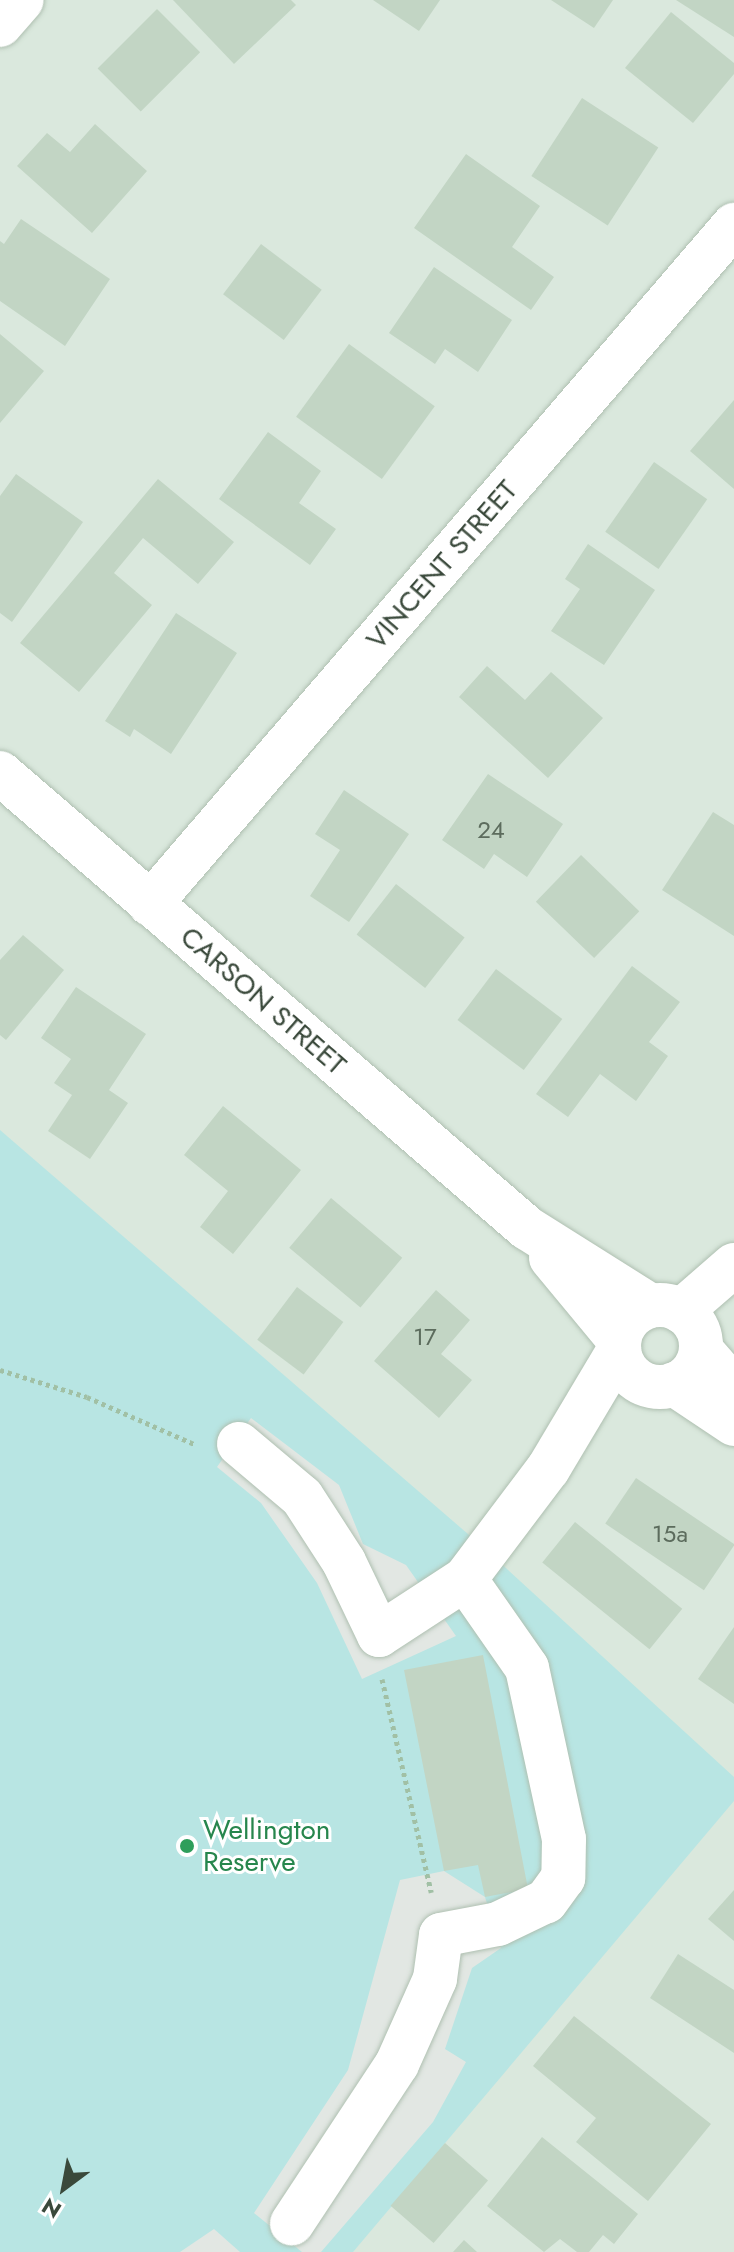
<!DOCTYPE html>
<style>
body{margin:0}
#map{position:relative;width:734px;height:2252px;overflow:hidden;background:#ecf5ed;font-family:Jost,sans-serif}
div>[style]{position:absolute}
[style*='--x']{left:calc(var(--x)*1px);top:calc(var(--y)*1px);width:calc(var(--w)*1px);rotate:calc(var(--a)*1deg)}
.residential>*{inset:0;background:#dae8dd;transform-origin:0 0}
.green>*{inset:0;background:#b8e5e3}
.parking>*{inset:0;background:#e2e7e3}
.building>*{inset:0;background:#c2d5c4;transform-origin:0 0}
.path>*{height:5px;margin-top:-2.5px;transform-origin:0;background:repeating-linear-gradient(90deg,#a1c0a5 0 4px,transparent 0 8px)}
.roads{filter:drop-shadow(0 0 2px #afc0b1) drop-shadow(0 0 2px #afc0b1)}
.minor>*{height:44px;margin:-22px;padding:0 22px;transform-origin:22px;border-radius:22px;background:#fff}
.minor>.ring{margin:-22px;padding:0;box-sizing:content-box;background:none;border:44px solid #fff;border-radius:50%}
.dots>*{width:22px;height:22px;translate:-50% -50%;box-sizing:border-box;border:4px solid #fff;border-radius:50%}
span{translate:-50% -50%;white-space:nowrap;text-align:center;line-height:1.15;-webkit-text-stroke:6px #fff;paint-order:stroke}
.number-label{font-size:24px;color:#5c6c5d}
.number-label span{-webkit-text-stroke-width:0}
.street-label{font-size:28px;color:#3a493b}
.leisure-label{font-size:28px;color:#27864d}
.left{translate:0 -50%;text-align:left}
.north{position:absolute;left:24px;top:2148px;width:80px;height:80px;-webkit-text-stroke:6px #fff;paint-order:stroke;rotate:212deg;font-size:22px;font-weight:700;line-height:32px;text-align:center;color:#3a493b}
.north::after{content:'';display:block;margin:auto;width:28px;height:36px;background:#3a493b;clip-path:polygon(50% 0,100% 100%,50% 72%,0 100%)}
</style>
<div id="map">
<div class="residential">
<i style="left:0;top:0;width:734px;height:2252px"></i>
</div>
<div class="green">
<i style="clip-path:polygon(0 1130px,483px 1547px,734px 1777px,734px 1801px,353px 2252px,0 2252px)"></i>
</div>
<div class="parking">
<i style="clip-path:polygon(251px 1418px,339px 1485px,363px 1544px,406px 1565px,456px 1636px,362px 1679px,317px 1583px,261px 1503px,217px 1467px)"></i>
<i style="clip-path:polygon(444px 1871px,485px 1897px,501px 1948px,472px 1968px,445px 2049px,466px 2062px,433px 2122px,321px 2252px,302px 2252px,254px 2213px,348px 2070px,400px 1880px)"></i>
<i style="clip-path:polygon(214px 2229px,240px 2252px,180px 2252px)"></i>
</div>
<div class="building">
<i style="clip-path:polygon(173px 0,291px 0,296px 5px,234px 64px)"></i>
<i style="clip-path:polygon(373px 0,440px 0,419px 31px)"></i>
<i style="clip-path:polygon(551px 0,613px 0,594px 28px)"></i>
<i style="clip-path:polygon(676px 0,734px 0,734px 37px)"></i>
<i style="left:157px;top:9px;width:61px;height:84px;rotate:45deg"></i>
<i style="clip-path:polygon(671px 12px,734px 63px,734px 74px,693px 123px,625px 68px)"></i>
<i style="left:582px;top:98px;width:91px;height:93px;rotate:33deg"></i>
<i style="clip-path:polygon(95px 124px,147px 171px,92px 233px,17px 166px,47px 133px,70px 152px)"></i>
<i style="clip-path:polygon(466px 154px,540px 206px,512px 247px,554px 277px,531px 310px,414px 228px)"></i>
<i style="clip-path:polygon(21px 219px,110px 279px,65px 346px,0 301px,0 241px,4px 244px)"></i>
<i style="left:261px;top:244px;width:76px;height:63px;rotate:37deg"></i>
<i style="clip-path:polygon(434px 267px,512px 320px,478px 372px,445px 349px,435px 364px,389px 333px)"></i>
<i style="clip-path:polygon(0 334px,44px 371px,0 423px)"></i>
<i style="left:349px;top:344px;width:106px;height:90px;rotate:36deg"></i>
<i style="clip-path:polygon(734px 400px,734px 489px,690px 451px)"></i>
<i style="clip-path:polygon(268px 432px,321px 471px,299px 503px,336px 529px,310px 565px,219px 499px)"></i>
<i style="left:654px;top:462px;width:65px;height:85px;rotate:35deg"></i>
<i style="clip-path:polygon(16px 474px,83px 522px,12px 622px,0 613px,0 496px)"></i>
<i style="clip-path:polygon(158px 479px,234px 542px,198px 584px,143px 538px,114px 573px,152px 605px,79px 692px,20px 643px)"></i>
<i style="clip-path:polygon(588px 544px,655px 590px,604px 665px,551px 631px,580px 589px,565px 579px)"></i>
<i style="clip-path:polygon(176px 613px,237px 653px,171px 754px,134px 729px,130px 737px,105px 721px)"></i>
<i style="clip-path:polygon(487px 666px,525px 700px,551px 672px,603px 718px,548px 778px,459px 697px)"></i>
<i style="clip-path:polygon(488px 774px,563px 824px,527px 877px,494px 854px,484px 869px,442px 840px)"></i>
<i style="clip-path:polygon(344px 790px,409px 834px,349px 922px,310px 896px,340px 850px,315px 834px)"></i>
<i style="clip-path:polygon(713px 812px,734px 825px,734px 936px,662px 890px)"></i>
<i style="left:581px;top:855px;width:81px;height:65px;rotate:44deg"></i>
<i style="left:396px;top:884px;width:87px;height:64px;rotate:38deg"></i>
<i style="clip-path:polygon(23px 935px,64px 970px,6px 1040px,0 1035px,0 960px)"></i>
<i style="clip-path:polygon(632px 966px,680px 1002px,649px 1042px,668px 1056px,636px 1101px,600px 1074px,568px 1117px,536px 1094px)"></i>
<i style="left:496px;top:969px;width:83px;height:64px;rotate:37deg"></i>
<i style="clip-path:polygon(76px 987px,146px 1034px,109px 1090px,128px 1103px,90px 1159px,48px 1131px,72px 1095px,54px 1083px,71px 1059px,41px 1038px)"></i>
<i style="clip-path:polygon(223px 1106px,301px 1170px,233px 1254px,200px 1227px,228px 1191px,184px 1155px)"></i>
<i style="left:331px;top:1198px;width:93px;height:65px;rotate:40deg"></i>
<i style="left:297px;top:1287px;width:58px;height:66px;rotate:37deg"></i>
<i style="clip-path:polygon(436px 1290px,470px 1320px,441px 1354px,472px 1380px,439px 1418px,374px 1361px)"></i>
<i style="left:636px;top:1478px;width:119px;height:55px;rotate:34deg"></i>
<i style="left:575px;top:1522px;width:138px;height:52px;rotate:39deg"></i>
<i style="clip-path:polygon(734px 1627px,734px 1704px,698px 1679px)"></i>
<i style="clip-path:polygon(483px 1655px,528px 1889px,485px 1897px,478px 1865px,444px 1871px,404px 1670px)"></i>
<i style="clip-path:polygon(734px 1890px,734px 1941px,708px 1919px)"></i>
<i style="clip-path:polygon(678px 1954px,734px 1990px,734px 2053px,650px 1998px)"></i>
<i style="clip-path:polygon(574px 2016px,711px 2124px,648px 2201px,576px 2142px,596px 2118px,533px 2066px)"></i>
<i style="clip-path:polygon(542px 2137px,638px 2214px,614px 2244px,603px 2235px,589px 2252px,577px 2252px,560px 2239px,544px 2252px,487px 2206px)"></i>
<i style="left:445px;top:2143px;width:57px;height:83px;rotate:41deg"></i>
<i style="clip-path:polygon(464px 2240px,477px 2252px,453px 2252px)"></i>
</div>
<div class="path">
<i style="--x:0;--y:1370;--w:91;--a:17.2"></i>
<i style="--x:87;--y:1397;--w:117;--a:23.7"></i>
<i style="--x:382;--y:1679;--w:219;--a:77"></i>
</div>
<div class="roads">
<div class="minor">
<i style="--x:0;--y:25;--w:33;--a:-49"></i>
<i style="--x:0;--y:773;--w:696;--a:40.81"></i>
<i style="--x:527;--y:1228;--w:146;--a:32.2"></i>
<i style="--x:150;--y:904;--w:896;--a:-49.3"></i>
<i style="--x:551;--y:1258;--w:107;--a:50.3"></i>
<i class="ring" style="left:619px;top:1305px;width:38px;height:38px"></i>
<i style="--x:681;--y:1311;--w:70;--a:-41"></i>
<i style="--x:701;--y:1350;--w:50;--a:49"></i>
<i style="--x:674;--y:1384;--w:72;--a:33.7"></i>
<i style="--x:239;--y:1444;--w:82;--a:40.1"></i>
<i style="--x:302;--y:1497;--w:77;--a:57.1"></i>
<i style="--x:344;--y:1562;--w:81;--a:64.4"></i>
<i style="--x:379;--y:1635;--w:103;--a:-33.1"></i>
<i style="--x:465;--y:1579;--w:108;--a:55.1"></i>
<i style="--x:527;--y:1668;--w:175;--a:77.8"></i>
<i style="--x:564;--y:1839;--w:39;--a:91"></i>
<i style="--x:563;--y:1878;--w:29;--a:126"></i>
<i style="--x:546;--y:1901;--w:53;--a:154.4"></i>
<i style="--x:498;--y:1924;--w:58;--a:169.1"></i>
<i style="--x:441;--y:1935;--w:44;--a:97.8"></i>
<i style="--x:435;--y:1979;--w:93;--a:114.1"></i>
<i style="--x:397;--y:2064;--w:191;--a:123.4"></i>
<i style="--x:465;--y:1579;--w:138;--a:-53"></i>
<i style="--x:548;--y:1469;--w:139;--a:-59.2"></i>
</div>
</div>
<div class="dots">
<i style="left:187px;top:1846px;background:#2e9e5b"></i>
</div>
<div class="number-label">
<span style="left:491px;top:830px">24</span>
<span style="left:425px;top:1337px">17</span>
<span style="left:670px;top:1534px">15a</span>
</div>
<div class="street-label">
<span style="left:442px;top:565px;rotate:-49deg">VINCENT STREET</span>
<span style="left:263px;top:1001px;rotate:41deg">CARSON STREET</span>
</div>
<div class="leisure-label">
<span class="left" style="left:203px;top:1846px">Wellington<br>Reserve</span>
</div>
<div class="north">N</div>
</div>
